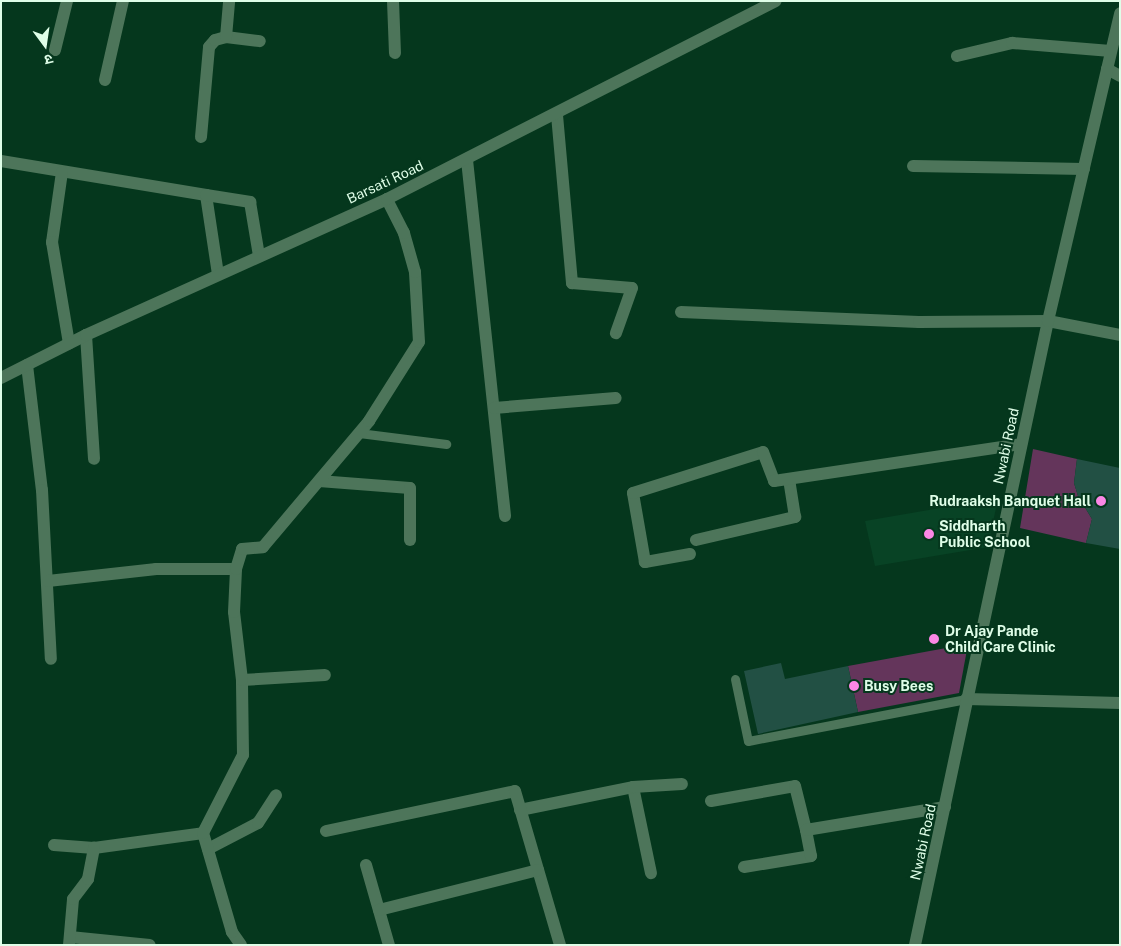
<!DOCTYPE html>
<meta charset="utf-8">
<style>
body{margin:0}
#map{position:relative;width:1121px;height:946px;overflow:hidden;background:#05371d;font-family:"Public Sans","Noto Sans Devanagari",sans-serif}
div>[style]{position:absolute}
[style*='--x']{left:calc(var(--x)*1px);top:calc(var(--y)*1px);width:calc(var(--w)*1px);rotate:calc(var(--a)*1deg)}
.built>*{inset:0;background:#084325}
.green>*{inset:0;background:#64355b}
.building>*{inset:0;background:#225044}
.service>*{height:9px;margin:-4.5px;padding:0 4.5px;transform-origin:4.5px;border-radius:4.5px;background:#4d755a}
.minor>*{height:12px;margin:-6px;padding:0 6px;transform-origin:6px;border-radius:6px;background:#4d755a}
.tertiary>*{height:12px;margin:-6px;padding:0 6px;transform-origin:6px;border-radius:6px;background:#4d755a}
.dots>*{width:14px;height:14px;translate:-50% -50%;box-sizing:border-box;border:2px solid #05371d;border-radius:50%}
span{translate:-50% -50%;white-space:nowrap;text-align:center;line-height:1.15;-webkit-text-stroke:4px #05371d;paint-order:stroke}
.street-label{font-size:14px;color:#dffee8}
.poi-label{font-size:14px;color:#dffee8;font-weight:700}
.right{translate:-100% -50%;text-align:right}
.left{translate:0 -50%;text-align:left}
.frame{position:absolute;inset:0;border:2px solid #dffee8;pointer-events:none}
.north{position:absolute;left:20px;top:20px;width:50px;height:50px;-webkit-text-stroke:4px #05371d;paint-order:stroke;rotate:166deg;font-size:14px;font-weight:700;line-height:20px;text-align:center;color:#dffee8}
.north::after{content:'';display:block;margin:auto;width:18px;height:22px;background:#dffee8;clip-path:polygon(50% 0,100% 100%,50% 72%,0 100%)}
</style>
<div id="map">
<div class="built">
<i style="clip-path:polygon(998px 498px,988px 547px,875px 566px,865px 521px)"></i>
</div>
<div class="green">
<i style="clip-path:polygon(1033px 449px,1077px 459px,1074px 483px,1078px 496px,1092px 519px,1086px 543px,1020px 528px)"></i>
<i style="clip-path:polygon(968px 644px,959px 693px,858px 712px,848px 666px)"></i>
</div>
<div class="building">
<i style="clip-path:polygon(1077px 459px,1120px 468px,1120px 549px,1086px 543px,1092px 519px,1078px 496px,1074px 483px)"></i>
<i style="clip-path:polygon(781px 663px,785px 679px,848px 666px,858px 712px,758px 734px,744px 671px)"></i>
</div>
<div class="service">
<i style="--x:359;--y:433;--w:88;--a:7.2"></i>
<i style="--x:735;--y:679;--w:63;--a:78.2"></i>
<i style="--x:748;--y:741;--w:222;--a:-10.9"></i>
</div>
<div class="minor">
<i style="--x:393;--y:1;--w:52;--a:87.8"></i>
<i style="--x:226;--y:37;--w:34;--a:7"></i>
<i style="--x:55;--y:50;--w:50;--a:-76.2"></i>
<i style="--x:957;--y:56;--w:57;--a:-13.3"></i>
<i style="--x:1012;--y:43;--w:99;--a:4.6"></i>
<i style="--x:1107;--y:69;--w:15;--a:28"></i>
<i style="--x:105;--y:80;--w:81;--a:-77.2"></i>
<i style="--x:557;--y:115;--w:169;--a:84.9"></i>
<i style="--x:572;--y:283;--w:60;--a:4.8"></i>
<i style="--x:632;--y:288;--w:48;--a:109.6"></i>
<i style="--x:201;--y:137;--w:90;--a:-84.9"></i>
<i style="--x:209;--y:47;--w:9;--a:-49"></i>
<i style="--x:215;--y:40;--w:11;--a:-15"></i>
<i style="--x:226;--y:37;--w:36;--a:-85"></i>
<i style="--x:467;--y:160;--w:358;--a:83.9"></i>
<i style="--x:1;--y:161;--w:208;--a:9.4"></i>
<i style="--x:206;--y:195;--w:80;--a:81.4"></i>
<i style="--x:913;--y:166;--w:171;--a:1"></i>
<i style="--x:62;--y:172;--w:71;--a:98.1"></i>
<i style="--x:52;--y:242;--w:103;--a:80.5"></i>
<i style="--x:206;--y:195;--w:45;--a:9"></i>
<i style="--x:250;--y:202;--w:55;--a:80.5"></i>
<i style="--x:681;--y:312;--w:238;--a:2.4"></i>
<i style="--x:919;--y:322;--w:129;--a:-0.4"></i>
<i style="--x:1048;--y:321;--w:73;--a:11"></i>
<i style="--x:86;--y:335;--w:124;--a:86.3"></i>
<i style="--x:27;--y:365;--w:126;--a:83.2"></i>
<i style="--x:42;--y:490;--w:169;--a:87"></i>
<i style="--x:494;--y:408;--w:122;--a:-4.7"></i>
<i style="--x:319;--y:481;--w:91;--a:4.4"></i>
<i style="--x:410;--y:488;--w:52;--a:90"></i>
<i style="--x:696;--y:540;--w:102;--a:-13.1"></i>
<i style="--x:795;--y:517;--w:38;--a:-99"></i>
<i style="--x:690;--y:554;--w:46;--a:169.9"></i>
<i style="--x:645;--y:562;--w:70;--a:-99.9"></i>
<i style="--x:633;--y:493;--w:136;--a:-17.5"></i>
<i style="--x:763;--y:452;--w:31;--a:69"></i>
<i style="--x:774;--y:481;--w:250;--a:-8.5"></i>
<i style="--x:48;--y:581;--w:109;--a:-6.3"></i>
<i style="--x:156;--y:569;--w:80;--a:0"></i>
<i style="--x:242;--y:680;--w:83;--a:-3.4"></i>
<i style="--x:966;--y:699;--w:154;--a:1.5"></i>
<i style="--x:633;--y:787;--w:88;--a:78.2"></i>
<i style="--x:711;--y:801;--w:85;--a:-10.1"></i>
<i style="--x:795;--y:786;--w:45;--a:76"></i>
<i style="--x:520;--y:810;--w:115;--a:-11.5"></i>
<i style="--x:633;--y:787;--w:49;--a:-3.5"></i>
<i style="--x:326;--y:831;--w:193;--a:-11.9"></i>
<i style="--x:515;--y:791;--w:160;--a:73.7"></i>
<i style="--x:54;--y:845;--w:40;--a:4.3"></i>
<i style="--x:94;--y:848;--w:110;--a:-7.8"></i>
<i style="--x:208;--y:849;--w:56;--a:-27.5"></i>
<i style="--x:258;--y:823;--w:33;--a:-57"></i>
<i style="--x:366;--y:865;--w:83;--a:74"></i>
<i style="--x:744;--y:867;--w:68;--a:-9.3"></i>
<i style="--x:811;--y:856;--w:26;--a:-101"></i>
<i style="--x:806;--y:830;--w:141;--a:-9.4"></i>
<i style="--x:379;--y:910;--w:164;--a:-14.1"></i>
<i style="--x:70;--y:937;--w:80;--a:5.7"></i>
<i style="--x:69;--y:945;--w:46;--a:-85"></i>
<i style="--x:73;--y:899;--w:25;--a:-53"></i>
<i style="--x:88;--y:879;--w:32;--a:-79"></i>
<i style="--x:241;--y:945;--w:16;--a:-125"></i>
<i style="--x:232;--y:932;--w:103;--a:-106.3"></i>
<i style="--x:203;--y:833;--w:88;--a:-62.9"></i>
<i style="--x:243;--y:755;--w:75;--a:-90.8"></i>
<i style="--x:242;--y:680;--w:68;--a:-96.7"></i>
<i style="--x:234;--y:612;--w:43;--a:-87.3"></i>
<i style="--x:236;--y:569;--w:21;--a:-73"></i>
<i style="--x:242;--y:549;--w:21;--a:-5"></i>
<i style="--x:263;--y:547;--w:165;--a:-49.9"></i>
<i style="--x:369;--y:421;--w:93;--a:-57.7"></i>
<i style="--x:419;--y:342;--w:70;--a:-93.3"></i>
<i style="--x:415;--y:272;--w:41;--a:-105.8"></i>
<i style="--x:404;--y:233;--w:38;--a:-117"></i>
</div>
<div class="tertiary">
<i style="--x:1;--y:378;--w:95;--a:-26.8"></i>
<i style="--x:86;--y:335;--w:330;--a:-24.3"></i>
<i style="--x:387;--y:199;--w:436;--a:-27"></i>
<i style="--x:915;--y:945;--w:638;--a:-77.97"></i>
<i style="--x:1048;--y:321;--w:316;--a:-76.8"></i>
</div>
<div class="dots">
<i style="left:1101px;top:501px;background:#fb87e5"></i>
<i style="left:929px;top:534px;background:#fb87e5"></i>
<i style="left:934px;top:639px;background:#fb87e5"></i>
<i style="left:854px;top:686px;background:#fb87e5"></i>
</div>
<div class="street-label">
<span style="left:385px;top:182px;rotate:-25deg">Barsati Road</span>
<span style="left:1006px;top:446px;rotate:-78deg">Nwabi Road</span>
<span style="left:923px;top:842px;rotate:-78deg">Nwabi Road</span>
</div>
<div class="poi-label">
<span class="right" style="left:1091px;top:501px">Rudraaksh Banquet Hall</span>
<span class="left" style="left:939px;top:534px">Siddharth<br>Public School</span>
<span class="left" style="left:945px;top:639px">Dr Ajay Pande<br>Child Care Clinic</span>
<span class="left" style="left:864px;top:686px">Busy Bees</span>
</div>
<div class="frame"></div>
<div class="north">उ</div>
</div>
